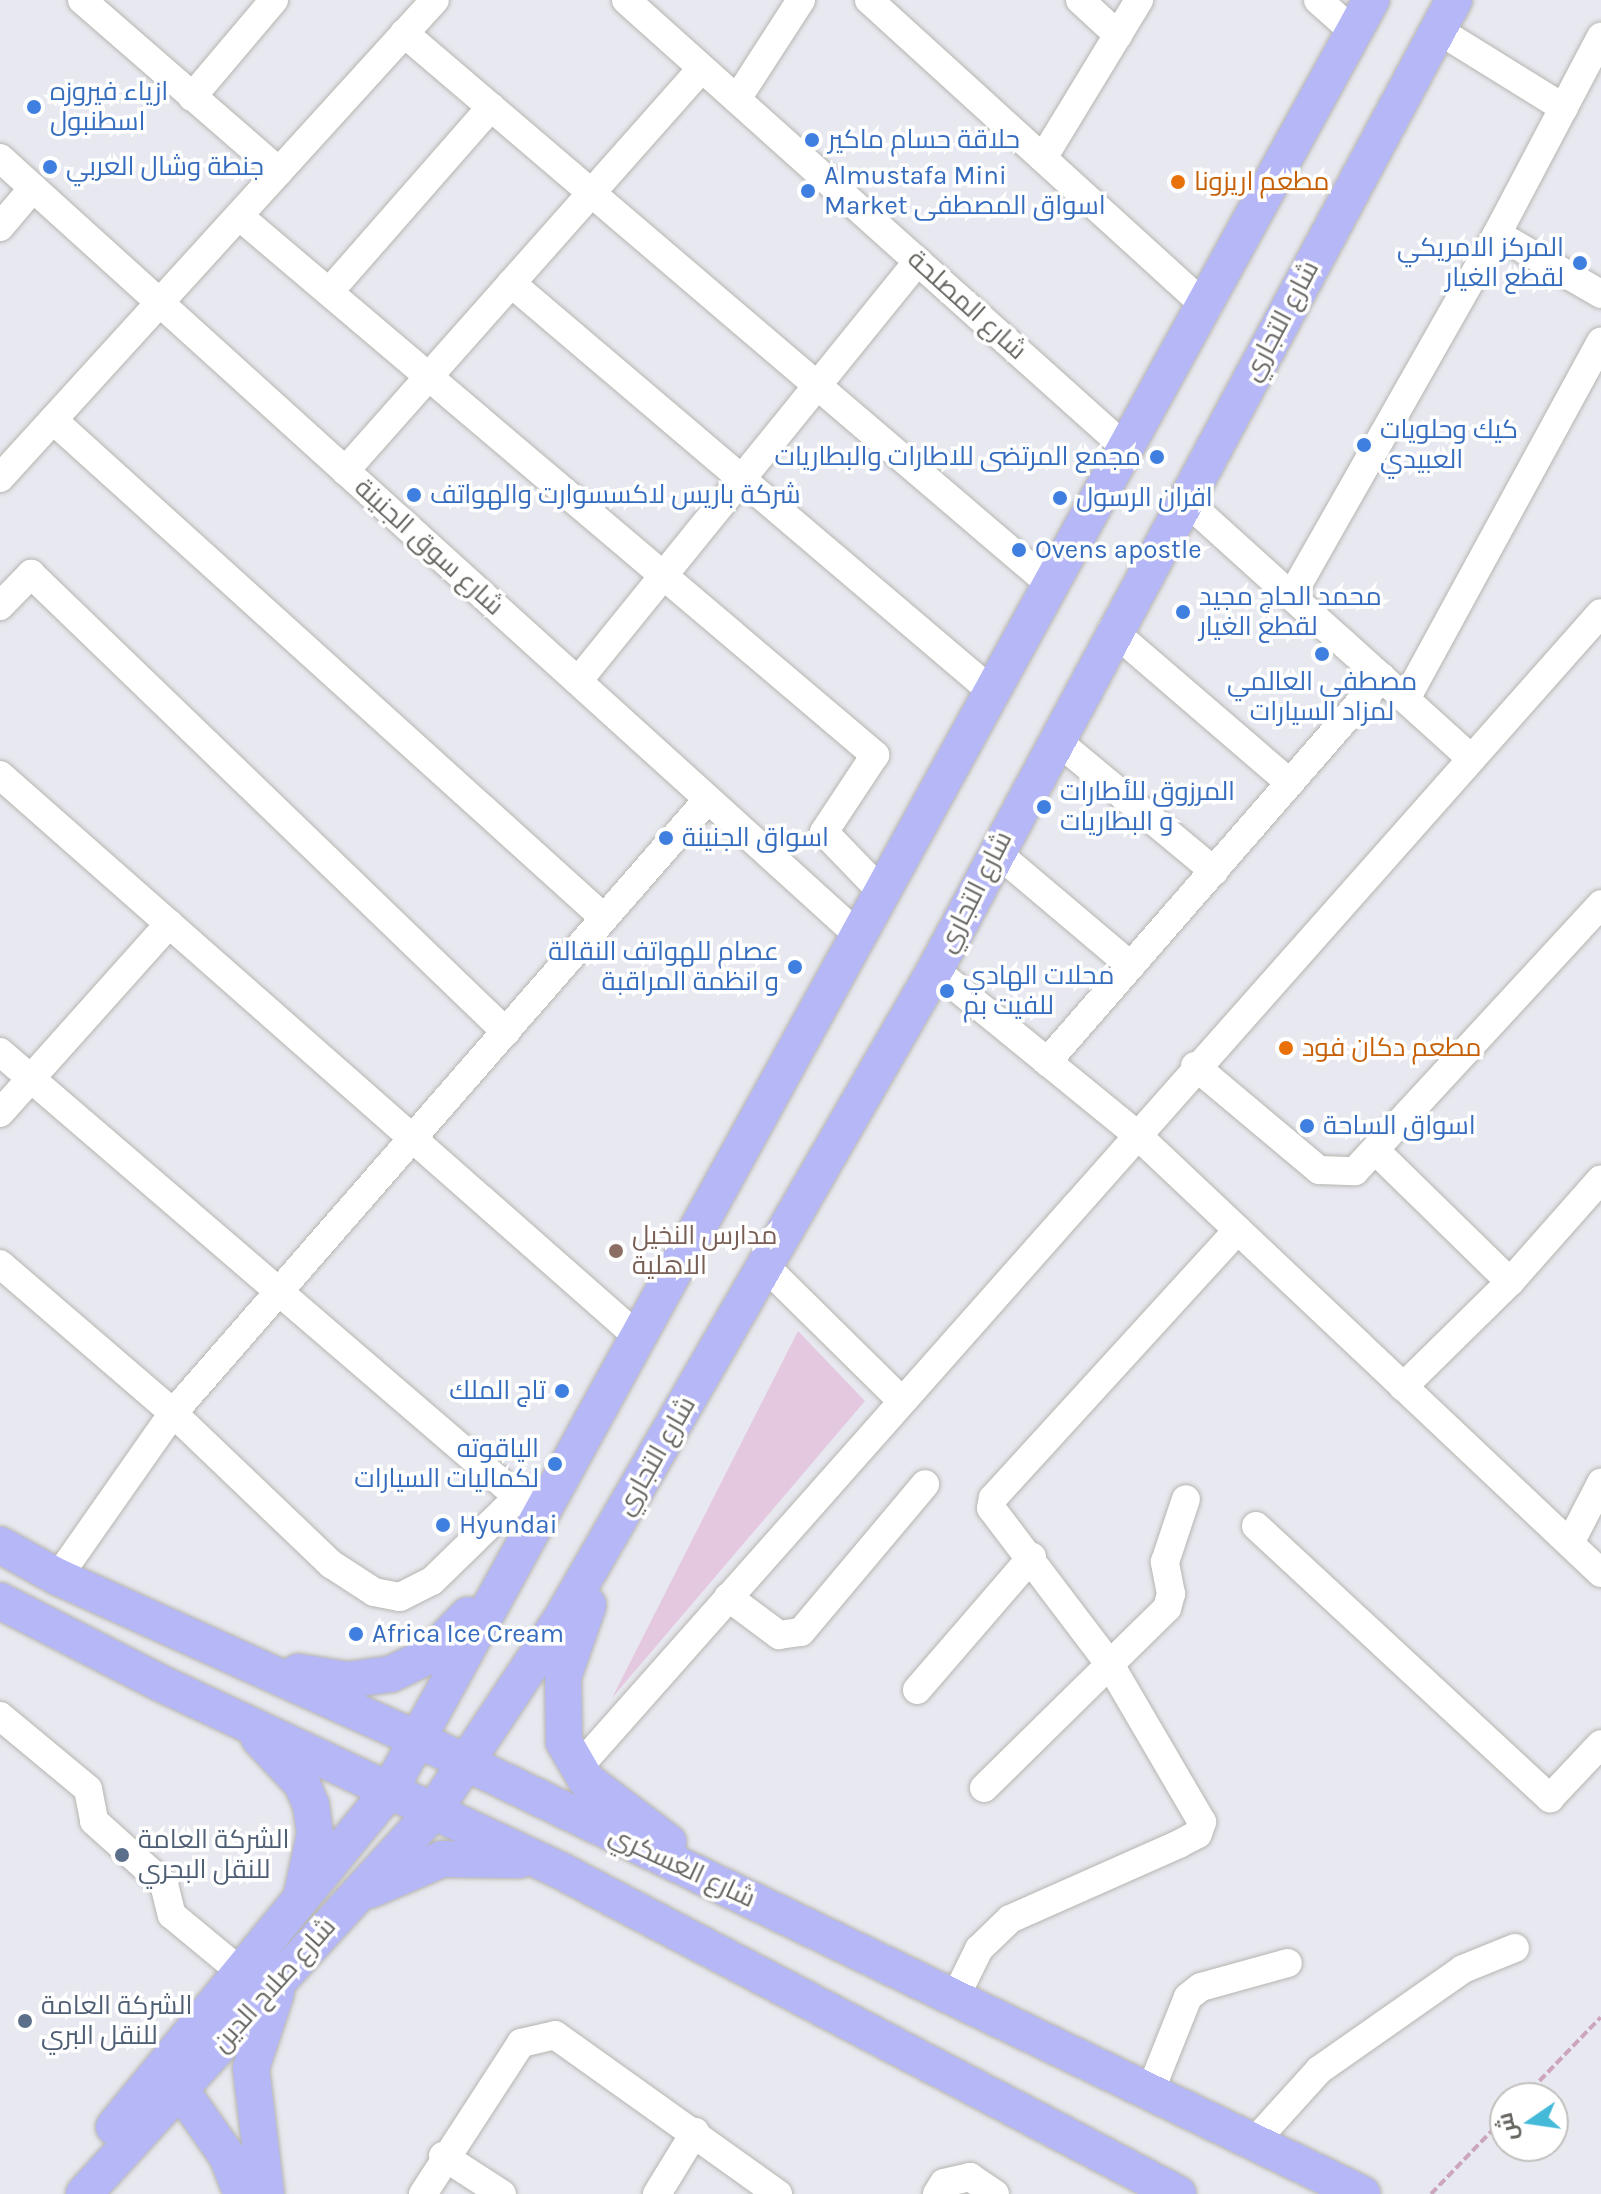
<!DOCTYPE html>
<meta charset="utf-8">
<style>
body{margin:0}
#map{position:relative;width:1601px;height:2194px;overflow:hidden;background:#e8e9f0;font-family:Karla,Cairo,sans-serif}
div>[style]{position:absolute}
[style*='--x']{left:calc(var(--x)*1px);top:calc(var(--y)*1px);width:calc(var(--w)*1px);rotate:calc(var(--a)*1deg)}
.green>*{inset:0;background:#e4c8e0}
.path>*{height:4px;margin-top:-2px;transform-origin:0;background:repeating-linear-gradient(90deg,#cca6bd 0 8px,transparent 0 12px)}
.roads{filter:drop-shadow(0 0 2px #b6b5b0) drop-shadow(0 0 2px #b6b5b0)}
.minor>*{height:28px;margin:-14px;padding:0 14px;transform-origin:14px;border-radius:14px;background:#fff}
.major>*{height:36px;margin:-18px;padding:0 18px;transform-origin:18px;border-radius:18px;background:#b6b7f7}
.dots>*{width:22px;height:22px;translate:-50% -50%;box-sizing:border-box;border:4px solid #fff;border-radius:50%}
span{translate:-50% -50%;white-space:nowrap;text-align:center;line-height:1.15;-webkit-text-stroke:7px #fff;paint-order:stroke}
.shop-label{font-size:26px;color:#366cbe}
.left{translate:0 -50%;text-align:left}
.right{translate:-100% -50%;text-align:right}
.food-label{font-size:26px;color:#c56008}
.street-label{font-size:26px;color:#66645f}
.education-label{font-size:26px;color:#785e54}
.service-label{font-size:26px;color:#4e5e75}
.north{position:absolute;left:1489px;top:2082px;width:80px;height:80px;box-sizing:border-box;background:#fff;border:2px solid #c2c1bf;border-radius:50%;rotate:257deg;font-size:22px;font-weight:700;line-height:32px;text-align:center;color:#66645f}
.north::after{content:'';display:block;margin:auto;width:28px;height:36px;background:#45b9d8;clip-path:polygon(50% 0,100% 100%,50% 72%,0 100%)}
</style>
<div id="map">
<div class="green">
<i style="clip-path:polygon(798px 1331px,865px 1401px,612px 1698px)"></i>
</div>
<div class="path">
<i style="--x:1523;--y:2098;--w:112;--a:-46.1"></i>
<i style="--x:1431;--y:2194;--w:107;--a:-46.1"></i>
</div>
<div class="roads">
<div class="minor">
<i style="--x:82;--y:0;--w:261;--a:41"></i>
<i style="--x:626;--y:0;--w:674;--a:41.87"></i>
<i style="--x:869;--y:0;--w:457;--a:42.3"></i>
<i style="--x:1080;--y:0;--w:52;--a:42.6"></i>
<i style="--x:1318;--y:0;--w:48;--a:41.6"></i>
<i style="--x:1438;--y:30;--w:148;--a:31.8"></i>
<i style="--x:404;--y:33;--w:850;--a:40.47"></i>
<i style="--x:192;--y:97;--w:127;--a:-49.8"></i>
<i style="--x:737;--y:99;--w:118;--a:-57.1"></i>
<i style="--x:0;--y:158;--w:1158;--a:42.16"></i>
<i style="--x:1043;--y:158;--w:185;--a:-58.7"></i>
<i style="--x:239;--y:216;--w:834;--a:40.28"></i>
<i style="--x:875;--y:755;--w:92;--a:123.5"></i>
<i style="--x:824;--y:832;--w:83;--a:46"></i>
<i style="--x:0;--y:227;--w:51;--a:-49.8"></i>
<i style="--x:1497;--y:234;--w:120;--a:30"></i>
<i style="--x:511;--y:283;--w:629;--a:40.35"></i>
<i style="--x:329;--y:292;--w:246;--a:-48.8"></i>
<i style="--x:53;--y:420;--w:743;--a:42.11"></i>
<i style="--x:345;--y:471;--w:538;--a:-48.46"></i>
<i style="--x:0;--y:478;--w:646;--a:-47.7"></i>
<i style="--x:1185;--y:500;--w:385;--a:42.1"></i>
<i style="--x:1292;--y:595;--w:415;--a:-60.4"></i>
<i style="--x:1497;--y:234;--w:223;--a:-62.2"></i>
<i style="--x:0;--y:606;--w:45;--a:-45.9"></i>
<i style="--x:31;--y:574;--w:660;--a:43.96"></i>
<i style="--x:1112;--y:630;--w:235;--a:40.7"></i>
<i style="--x:578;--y:681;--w:540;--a:-51.01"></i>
<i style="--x:1406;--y:699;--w:407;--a:-61.4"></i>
<i style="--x:1055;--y:739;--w:207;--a:39.7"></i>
<i style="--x:0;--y:775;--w:849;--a:41.37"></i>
<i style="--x:995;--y:851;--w:178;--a:40.2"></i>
<i style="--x:935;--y:970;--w:258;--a:39.2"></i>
<i style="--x:1135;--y:1133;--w:641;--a:43.36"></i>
<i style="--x:0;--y:1052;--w:711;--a:40.66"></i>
<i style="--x:1047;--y:1062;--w:510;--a:-48.97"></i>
<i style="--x:1195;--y:1066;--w:162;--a:40"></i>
<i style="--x:1319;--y:1170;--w:36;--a:2"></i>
<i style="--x:1355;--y:1171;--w:363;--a:-47.3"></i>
<i style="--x:0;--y:1113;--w:254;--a:-48.2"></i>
<i style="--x:1377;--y:1152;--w:186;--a:44.3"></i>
<i style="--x:0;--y:1264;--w:228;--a:40.7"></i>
<i style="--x:173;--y:1413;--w:219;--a:43.7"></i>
<i style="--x:331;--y:1564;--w:51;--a:33.1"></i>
<i style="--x:374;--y:1592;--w:26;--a:11"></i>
<i style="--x:400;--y:1597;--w:36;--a:-27"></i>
<i style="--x:432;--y:1581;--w:119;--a:-44.3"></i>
<i style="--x:765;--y:1266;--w:191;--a:44.6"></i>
<i style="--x:1403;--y:1387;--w:150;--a:-44.5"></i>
<i style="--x:1510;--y:1282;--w:137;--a:-48.5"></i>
<i style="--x:1256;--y:1526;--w:401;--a:42.8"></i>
<i style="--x:1550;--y:1798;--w:74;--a:-46.6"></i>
<i style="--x:1570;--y:1543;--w:68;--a:-62.7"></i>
<i style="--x:58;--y:1577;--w:200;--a:-55"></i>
<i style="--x:173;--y:1413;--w:814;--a:-48.93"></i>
<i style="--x:728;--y:1597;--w:64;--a:36.7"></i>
<i style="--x:779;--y:1635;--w:22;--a:-8"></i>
<i style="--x:801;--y:1632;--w:193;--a:-50"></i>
<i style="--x:917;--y:1690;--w:176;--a:-49.2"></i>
<i style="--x:0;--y:1716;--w:114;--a:39.7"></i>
<i style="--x:88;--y:1789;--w:33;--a:79"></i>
<i style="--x:94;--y:1821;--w:94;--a:42"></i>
<i style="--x:164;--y:1884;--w:32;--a:76"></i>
<i style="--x:172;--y:1915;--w:91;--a:39.6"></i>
<i style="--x:577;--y:1769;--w:1544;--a:-48.47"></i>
<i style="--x:984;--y:1788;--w:257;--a:-44.5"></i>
<i style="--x:1167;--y:1608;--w:15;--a:-74"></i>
<i style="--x:1171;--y:1594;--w:33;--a:-101"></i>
<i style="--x:1165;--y:1562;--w:66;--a:-71.6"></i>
<i style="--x:955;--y:1998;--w:55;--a:-63.9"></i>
<i style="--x:979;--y:1949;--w:43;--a:-44.1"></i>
<i style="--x:1010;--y:1919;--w:185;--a:-23.9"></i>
<i style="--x:1179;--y:1844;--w:21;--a:-28"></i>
<i style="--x:1198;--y:1834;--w:13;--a:-72"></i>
<i style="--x:1202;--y:1822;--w:181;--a:-120.3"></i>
<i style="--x:1111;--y:1666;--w:198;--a:-127.2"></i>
<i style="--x:991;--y:1508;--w:10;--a:-79"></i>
<i style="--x:993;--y:1498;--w:363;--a:-47.6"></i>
<i style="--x:1150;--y:2092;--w:102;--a:-68.2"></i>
<i style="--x:1188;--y:1997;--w:16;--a:-38"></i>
<i style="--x:1201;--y:1987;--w:90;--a:-15.4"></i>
<i style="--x:1254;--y:2142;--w:97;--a:-47.9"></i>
<i style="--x:1319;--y:2070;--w:176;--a:-35"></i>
<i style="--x:1463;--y:1969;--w:56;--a:-22"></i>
<i style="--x:443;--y:2156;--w:70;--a:32.8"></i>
<i style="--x:423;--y:2194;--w:180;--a:-57"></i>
<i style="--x:521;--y:2043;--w:35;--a:-13"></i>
<i style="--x:555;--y:2035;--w:274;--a:35.5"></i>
<i style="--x:657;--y:2194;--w:73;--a:-58.5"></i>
<i style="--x:937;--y:2194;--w:13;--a:-58"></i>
<i style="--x:944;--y:2183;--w:27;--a:-13"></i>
<i style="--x:970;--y:2177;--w:30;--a:34"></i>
</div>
<div class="major">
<i style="--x:0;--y:1545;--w:66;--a:28.9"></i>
<i style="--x:58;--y:1577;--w:394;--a:24.3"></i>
<i style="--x:417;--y:1739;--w:1049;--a:25.71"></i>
<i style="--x:0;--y:1601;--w:180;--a:27.1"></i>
<i style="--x:160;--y:1683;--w:445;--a:25.1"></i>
<i style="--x:563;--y:1872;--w:694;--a:27.64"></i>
<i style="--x:588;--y:1605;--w:76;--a:109.1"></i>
<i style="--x:563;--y:1677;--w:65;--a:89.1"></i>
<i style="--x:564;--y:1742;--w:44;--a:59.9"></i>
<i style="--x:586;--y:1780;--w:103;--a:37.1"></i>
<i style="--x:298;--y:1672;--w:50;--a:9.3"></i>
<i style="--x:347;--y:1680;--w:44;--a:-7.8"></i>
<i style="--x:391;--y:1674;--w:41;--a:-25.9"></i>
<i style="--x:428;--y:1656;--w:57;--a:-45.7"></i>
<i style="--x:259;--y:1738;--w:63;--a:46.9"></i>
<i style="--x:302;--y:1784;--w:23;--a:67"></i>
<i style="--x:311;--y:1805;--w:29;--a:82"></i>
<i style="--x:315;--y:1834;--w:61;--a:102.2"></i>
<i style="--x:370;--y:1890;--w:78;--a:-23.3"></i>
<i style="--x:442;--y:1859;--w:77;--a:0.7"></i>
<i style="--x:168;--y:2072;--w:103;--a:54.9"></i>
<i style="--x:227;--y:2156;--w:41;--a:68.5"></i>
<i style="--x:114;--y:2127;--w:434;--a:-50.7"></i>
<i style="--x:389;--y:1791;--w:2043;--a:-61.26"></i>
<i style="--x:84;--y:2194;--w:517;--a:-47.58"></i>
<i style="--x:433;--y:1812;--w:235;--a:-56.4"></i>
<i style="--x:563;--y:1616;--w:745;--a:-60.06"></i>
<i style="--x:935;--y:970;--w:1100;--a:-61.85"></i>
<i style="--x:266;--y:2194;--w:127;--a:-96.8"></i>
<i style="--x:251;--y:2068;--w:79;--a:-71.6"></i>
</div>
</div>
<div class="dots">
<i style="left:34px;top:107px;background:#3f7fe0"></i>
<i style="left:812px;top:140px;background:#3f7fe0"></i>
<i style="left:50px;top:167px;background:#3f7fe0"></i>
<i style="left:1178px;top:182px;background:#e8710a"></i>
<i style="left:808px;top:191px;background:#3f7fe0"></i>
<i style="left:1580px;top:263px;background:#3f7fe0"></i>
<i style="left:1364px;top:445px;background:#3f7fe0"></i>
<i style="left:1157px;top:457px;background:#3f7fe0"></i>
<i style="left:414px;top:495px;background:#3f7fe0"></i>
<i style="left:1060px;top:498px;background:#3f7fe0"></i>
<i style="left:1019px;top:550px;background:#3f7fe0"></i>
<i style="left:1183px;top:612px;background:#3f7fe0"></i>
<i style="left:1322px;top:654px;background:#3f7fe0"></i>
<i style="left:1044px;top:807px;background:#3f7fe0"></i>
<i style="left:666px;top:838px;background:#3f7fe0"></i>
<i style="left:795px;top:967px;background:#3f7fe0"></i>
<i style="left:947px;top:991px;background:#3f7fe0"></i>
<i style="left:1286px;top:1048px;background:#e8710a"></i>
<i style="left:1307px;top:1126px;background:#3f7fe0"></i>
<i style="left:616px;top:1251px;background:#8d6e63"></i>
<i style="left:562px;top:1391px;background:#3f7fe0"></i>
<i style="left:555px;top:1464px;background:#3f7fe0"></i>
<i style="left:443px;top:1525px;background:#3f7fe0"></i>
<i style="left:356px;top:1634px;background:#3f7fe0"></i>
<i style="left:122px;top:1855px;background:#5c6f8a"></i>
<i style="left:25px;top:2021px;background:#5c6f8a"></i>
</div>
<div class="shop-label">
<span class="left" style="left:50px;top:107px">ازياء فيروزه<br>اسطنبول</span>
<span class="left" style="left:828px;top:140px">حلاقة حسام ماكير</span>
<span class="left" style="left:66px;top:167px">جنطة وشال العربي</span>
<span class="left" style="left:824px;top:191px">Almustafa Mini<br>Market اسواق المصطفى</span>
<span class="right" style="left:1564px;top:263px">المركز الامريكي<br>لقطع الغيار</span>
<span class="left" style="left:1380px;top:445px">كيك وحلويات<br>العبيدي</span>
<span class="right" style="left:1141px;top:457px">مجمع المرتضى للاطارات والبطاريات</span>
<span class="left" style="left:430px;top:495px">شركة باريس لاكسسوارت والهواتف</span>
<span class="left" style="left:1076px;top:498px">افران الرسول</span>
<span class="left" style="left:1035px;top:550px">Ovens apostle</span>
<span class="left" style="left:1199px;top:612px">محمد الحاج مجيد<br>لقطع الغيار</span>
<span style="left:1322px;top:697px">مصطفى العالمي<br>لمزاد السيارات</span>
<span class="left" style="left:1060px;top:807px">المرزوق للأطارات<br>و البطاريات</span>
<span class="left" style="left:682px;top:838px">اسواق الجنينة</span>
<span class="right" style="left:779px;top:967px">عصام للهواتف النقالة<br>و انظمة المراقبة</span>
<span class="left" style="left:963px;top:991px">محلات الهادي<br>للفيت بم</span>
<span class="left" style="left:1323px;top:1126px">اسواق الساحة</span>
<span class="right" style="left:546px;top:1391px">تاج الملك</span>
<span class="right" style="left:539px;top:1464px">الياقوته<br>لكماليات السيارات</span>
<span class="left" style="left:459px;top:1525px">Hyundai</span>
<span class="left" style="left:372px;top:1634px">Africa Ice Cream</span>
</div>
<div class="food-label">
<span class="left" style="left:1194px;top:182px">مطعم اريزونا</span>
<span class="left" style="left:1302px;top:1048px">مطعم دكان فود</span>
</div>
<div class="street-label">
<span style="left:967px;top:305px;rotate:42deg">شارع المصلحة</span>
<span style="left:1281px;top:321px;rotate:-62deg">شارع التجاري</span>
<span style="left:429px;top:547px;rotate:42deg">شارع سوق الجنينة</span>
<span style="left:975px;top:892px;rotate:-63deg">شارع التجاري</span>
<span style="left:656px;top:1456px;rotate:-60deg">شارع التجاري</span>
<span style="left:682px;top:1867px;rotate:25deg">شارع العسكري</span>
<span style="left:274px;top:1985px;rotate:-48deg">شارع صلاح الدين</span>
</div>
<div class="education-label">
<span class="left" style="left:632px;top:1251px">مدارس النخيل<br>الاهلية</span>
</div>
<div class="service-label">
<span class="left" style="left:138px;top:1855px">الشركة العامة<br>للنقل البحري</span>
<span class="left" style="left:41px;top:2021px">الشركة العامة<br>للنقل البري</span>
</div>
<div class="north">ش</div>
</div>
